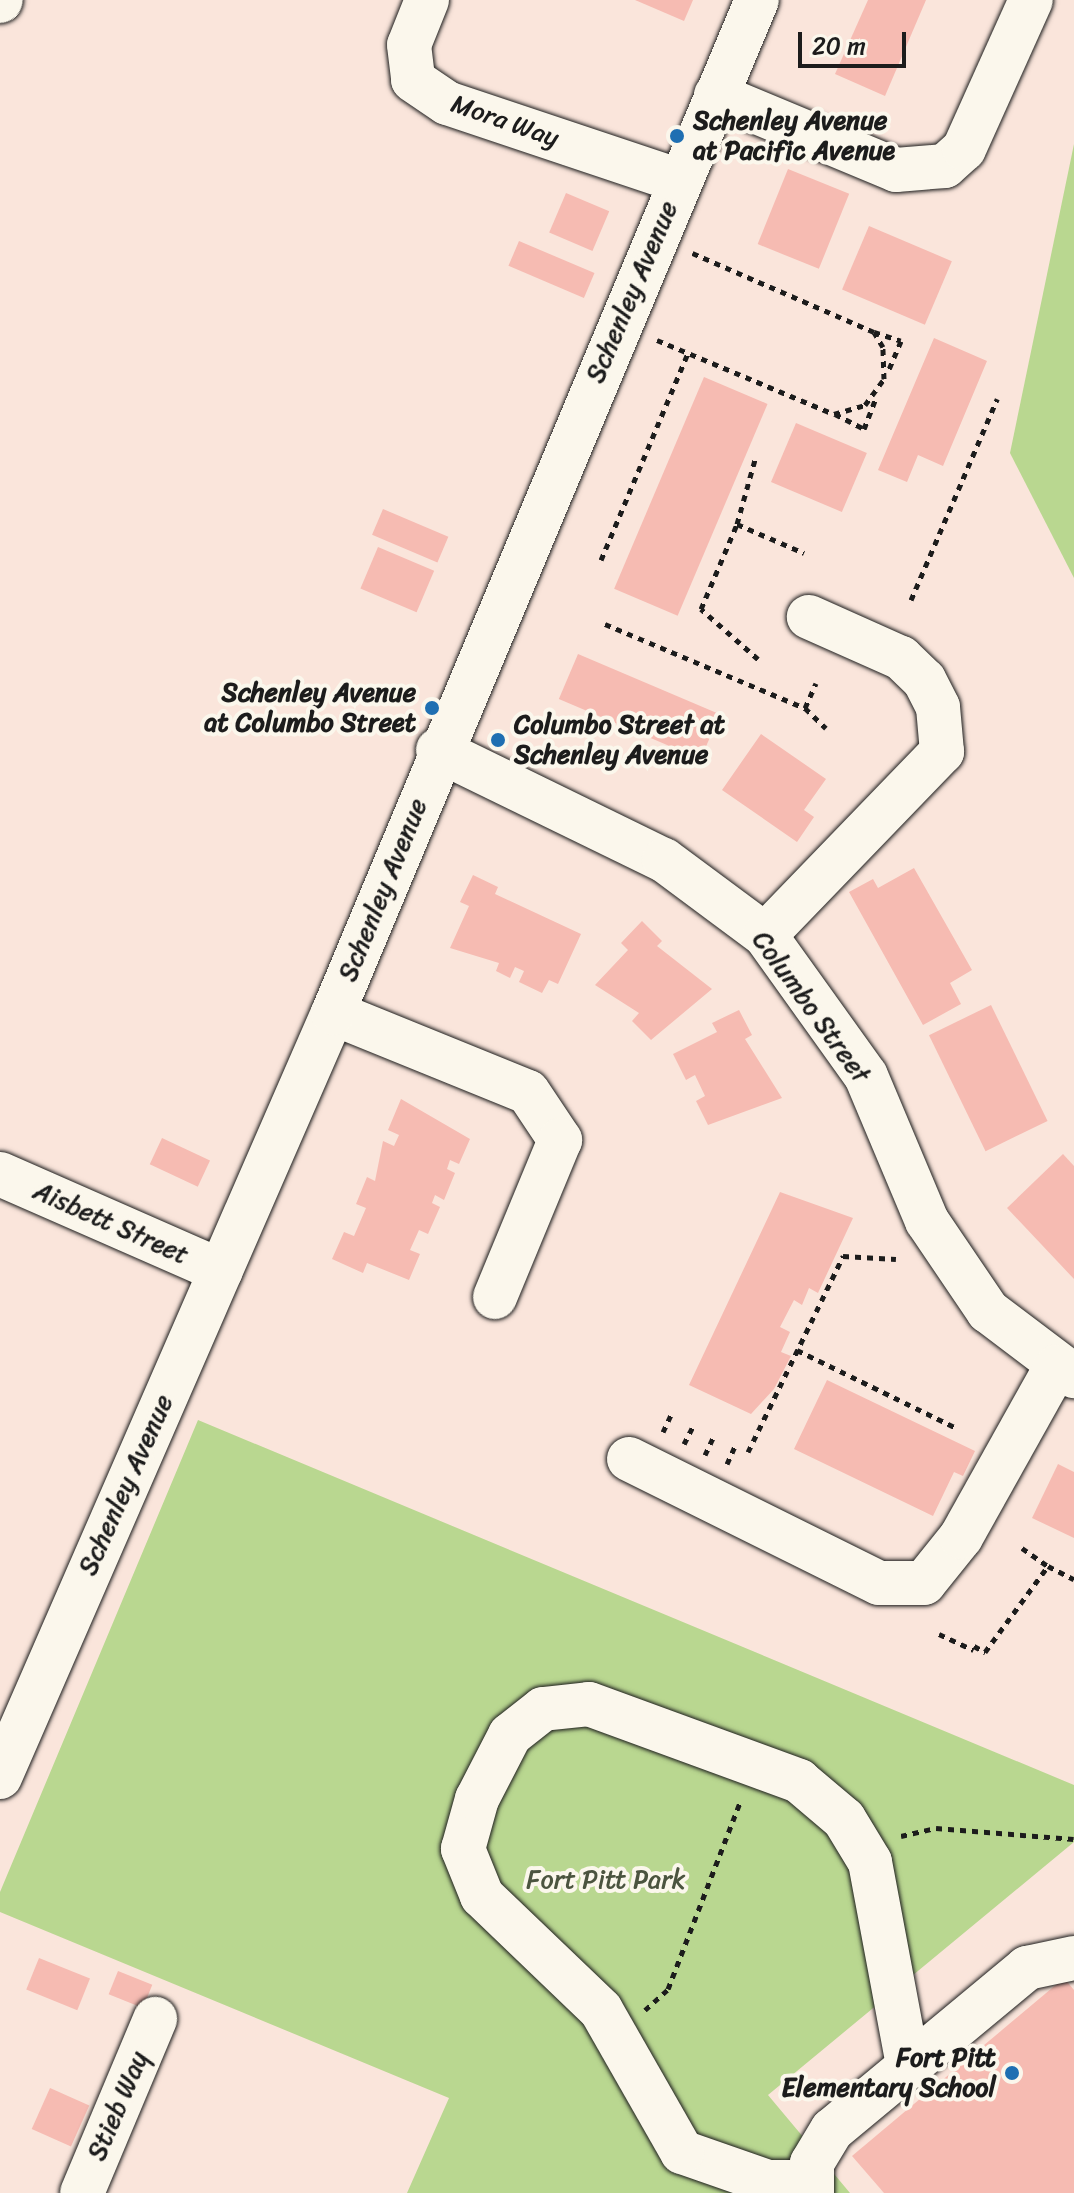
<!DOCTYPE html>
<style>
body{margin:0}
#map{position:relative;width:1074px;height:2193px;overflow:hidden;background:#fae5db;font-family:Sriracha,sans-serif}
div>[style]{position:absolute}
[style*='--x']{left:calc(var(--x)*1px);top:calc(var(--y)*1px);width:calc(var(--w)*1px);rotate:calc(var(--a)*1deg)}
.green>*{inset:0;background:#b9d790}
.building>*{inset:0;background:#f6bbb2;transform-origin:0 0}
.path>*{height:5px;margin-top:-2.5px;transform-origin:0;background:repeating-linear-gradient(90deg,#1c1c1c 0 6px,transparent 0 12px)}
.roads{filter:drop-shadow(0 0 2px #1c1c1c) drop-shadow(0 0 2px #1c1c1c)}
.minor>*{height:44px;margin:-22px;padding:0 22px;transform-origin:22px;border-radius:22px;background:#fbf7ec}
.dots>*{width:22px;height:22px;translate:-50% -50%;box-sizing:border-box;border:4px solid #fbf7ec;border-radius:50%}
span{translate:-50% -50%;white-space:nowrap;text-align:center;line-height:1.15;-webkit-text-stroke:8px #fbf7ec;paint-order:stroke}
.street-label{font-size:26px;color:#1c1c1c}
.poi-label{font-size:26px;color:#1c1c1c;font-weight:700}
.left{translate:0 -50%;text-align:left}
.right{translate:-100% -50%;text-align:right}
.park-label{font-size:26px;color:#4b543f}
.scale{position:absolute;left:798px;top:32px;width:108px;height:36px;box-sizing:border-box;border:4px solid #1c1c1c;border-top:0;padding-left:10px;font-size:24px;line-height:28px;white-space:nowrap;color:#1c1c1c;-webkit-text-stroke:6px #fbf7ec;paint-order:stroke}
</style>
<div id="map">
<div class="green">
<i style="clip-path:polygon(1074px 144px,1074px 578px,1010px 453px)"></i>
<i style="clip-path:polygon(198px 1420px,1074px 1785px,1074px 1842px,768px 2095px,850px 2193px,407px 2193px,449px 2098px,0 1912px,0 1892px)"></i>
</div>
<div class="building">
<i style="clip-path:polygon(635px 0,693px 0,684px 21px)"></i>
<i style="clip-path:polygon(868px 0,926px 0,885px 96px,835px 74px)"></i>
<i style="left:788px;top:169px;width:66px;height:81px;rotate:22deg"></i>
<i style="left:566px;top:193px;width:47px;height:43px;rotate:23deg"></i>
<i style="left:869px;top:226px;width:90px;height:69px;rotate:23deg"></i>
<i style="left:519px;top:241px;width:82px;height:27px;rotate:23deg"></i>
<i style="clip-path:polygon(934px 338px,987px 361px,943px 466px,918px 455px,907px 482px,878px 470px)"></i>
<i style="left:704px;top:377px;width:69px;height:230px;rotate:23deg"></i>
<i style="left:796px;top:423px;width:77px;height:64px;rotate:23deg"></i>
<i style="left:383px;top:509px;width:71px;height:28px;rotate:23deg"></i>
<i style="left:378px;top:547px;width:61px;height:45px;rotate:23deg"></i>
<i style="left:578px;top:654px;width:154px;height:49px;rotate:23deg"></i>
<i style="clip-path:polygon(761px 734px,826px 779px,804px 810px,814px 817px,797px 842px,722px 790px)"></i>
<i style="clip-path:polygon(914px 868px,972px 970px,950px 983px,961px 1004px,923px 1025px,849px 892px,873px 879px,878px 888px)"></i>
<i style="clip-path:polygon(473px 875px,498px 887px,495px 894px,581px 934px,558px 984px,549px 980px,542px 993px,519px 982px,524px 971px,515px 967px,510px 978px,496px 971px,499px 963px,450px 948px,469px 906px,460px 902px)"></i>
<i style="clip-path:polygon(642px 921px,662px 941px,657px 946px,712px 989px,651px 1040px,632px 1021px,639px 1013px,595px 985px,628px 950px,621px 943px)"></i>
<i style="left:991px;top:1005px;width:129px;height:69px;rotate:64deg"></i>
<i style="clip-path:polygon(739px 1010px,752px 1035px,745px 1039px,782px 1098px,708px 1125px,696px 1101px,705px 1096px,695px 1075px,686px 1080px,673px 1054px,717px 1032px,712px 1023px)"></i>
<i style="clip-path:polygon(401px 1099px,470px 1139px,459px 1164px,450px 1160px,447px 1169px,455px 1173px,444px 1200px,435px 1195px,432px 1203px,440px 1207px,428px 1234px,419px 1230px,410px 1250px,420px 1254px,409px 1280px,367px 1263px,363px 1273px,332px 1259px,344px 1232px,354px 1236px,366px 1208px,356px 1204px,367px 1177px,375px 1181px,383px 1141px,394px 1146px,399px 1135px,388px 1130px)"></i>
<i style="left:162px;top:1138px;width:53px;height:29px;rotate:25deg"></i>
<i style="clip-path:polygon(1063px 1154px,1074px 1166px,1074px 1279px,1007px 1208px)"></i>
<i style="clip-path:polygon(780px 1192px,853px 1218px,818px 1293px,809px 1288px,802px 1305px,794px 1300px,780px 1327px,790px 1332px,781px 1352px,791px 1356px,774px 1389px,751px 1414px,689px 1385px)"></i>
<i style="clip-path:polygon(827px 1380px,975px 1451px,963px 1476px,954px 1472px,933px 1516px,794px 1449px)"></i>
<i style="clip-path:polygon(1058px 1464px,1074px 1472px,1074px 1538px,1032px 1518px)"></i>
<i style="left:39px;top:1958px;width:55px;height:34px;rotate:22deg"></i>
<i style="left:118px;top:1971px;width:37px;height:25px;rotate:22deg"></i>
<i style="clip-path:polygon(1064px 1978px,1074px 1990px,1074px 2193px,884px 2193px,852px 2156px)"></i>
<i style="left:50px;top:2088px;width:43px;height:45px;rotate:24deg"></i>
</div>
<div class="path">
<i style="--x:874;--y:332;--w:28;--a:18"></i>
<i style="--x:901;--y:341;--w:33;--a:113"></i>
<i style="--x:657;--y:340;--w:192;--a:22.7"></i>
<i style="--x:834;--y:414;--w:32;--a:-16"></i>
<i style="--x:865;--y:405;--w:32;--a:-54"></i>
<i style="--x:884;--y:379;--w:32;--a:-92"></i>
<i style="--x:883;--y:347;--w:17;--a:-121"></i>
<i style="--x:874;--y:332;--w:198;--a:-156.5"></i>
<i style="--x:835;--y:414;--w:33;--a:27"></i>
<i style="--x:864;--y:429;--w:34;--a:-69"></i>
<i style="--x:737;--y:524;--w:71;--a:-74.4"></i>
<i style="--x:601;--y:560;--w:225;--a:-67.2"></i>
<i style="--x:911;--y:600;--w:219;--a:-66.8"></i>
<i style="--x:605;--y:624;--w:217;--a:22.8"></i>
<i style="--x:805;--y:708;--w:29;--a:44"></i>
<i style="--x:758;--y:659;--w:76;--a:-138.7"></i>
<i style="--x:701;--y:609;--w:92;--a:-67"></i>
<i style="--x:737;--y:524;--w:73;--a:23.4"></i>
<i style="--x:805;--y:708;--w:27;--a:-66"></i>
<i style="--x:797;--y:1350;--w:177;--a:26.1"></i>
<i style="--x:663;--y:1432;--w:19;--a:-65"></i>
<i style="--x:684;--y:1444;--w:20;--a:-63"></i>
<i style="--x:748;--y:1452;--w:218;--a:-64.1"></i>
<i style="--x:843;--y:1256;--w:53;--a:3.2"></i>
<i style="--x:705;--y:1455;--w:21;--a:-65"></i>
<i style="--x:727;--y:1464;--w:20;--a:-66"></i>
<i style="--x:1022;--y:1548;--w:32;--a:35"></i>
<i style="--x:939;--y:1634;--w:38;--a:25"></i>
<i style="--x:974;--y:1646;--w:13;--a:29"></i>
<i style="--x:985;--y:1652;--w:107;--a:-53.8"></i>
<i style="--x:1048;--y:1566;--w:29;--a:27"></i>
<i style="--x:901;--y:1836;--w:36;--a:-13"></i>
<i style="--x:936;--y:1828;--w:138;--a:4.6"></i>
<i style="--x:645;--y:2010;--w:31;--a:-42"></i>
<i style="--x:668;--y:1989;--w:203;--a:-68.9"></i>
</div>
<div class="roads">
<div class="minor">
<i style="--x:427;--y:0;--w:48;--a:111.8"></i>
<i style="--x:409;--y:45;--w:35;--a:83"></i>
<i style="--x:413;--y:80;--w:41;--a:34.1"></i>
<i style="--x:447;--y:103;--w:246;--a:18.5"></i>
<i style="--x:0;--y:1;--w:1;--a:-45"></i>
<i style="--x:716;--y:95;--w:195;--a:22.6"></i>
<i style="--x:896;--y:170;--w:49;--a:-4.7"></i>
<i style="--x:945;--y:166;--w:25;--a:-42"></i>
<i style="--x:964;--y:149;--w:163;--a:-65.8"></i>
<i style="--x:438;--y:750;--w:251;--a:26"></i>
<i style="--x:664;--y:860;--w:126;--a:36.6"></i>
<i style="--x:765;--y:935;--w:173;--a:54.4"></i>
<i style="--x:866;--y:1076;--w:157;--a:67.2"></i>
<i style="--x:927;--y:1221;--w:109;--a:55.9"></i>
<i style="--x:988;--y:1311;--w:108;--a:37.1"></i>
<i style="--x:765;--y:935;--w:255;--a:-46"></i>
<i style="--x:942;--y:752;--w:45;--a:-95.1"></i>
<i style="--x:938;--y:707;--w:30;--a:-117"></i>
<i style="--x:924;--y:680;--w:32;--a:-136"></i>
<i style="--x:901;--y:658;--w:101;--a:-156"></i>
<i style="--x:333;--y:1013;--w:210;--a:22.1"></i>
<i style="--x:528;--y:1092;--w:58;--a:56.3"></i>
<i style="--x:560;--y:1140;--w:170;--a:112.5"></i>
<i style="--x:0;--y:1174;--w:241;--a:23.7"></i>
<i style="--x:629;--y:1459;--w:279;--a:26.4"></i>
<i style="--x:879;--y:1583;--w:45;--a:0"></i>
<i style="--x:924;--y:1583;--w:59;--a:-51.2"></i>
<i style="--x:961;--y:1537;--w:195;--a:-60.8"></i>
<i style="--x:0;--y:1777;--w:833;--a:-66.45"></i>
<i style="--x:333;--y:1013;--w:1098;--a:-67.29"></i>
<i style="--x:810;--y:2182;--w:42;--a:180"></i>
<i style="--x:768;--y:2182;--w:91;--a:-160.8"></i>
<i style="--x:682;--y:2152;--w:163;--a:-119.7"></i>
<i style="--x:601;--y:2010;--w:165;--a:-136.2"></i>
<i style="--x:482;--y:1896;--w:51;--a:-112"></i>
<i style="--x:463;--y:1849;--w:52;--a:-74.4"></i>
<i style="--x:477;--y:1799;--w:72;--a:-62.7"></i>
<i style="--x:510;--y:1735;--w:42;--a:-38.2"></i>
<i style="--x:543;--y:1709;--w:46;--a:-6.2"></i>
<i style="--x:589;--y:1704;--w:224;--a:20.1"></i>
<i style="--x:799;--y:1781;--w:59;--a:40.2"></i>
<i style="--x:844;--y:1819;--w:50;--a:58.8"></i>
<i style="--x:870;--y:1862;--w:208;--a:79.4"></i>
<i style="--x:82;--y:2193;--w:189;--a:-67.2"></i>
<i style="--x:812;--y:2193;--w:30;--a:-90"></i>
<i style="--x:812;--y:2163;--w:39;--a:-59"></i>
<i style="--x:832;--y:2130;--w:254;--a:-39.7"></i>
<i style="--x:1027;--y:1968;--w:48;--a:-12"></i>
</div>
</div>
<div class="dots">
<i style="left:677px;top:136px;background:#1f6fb2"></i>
<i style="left:432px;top:708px;background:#1f6fb2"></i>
<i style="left:498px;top:740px;background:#1f6fb2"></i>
<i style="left:1012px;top:2073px;background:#1f6fb2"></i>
</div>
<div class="street-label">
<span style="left:505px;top:121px;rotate:19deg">Mora Way</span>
<span style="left:632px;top:292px;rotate:-67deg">Schenley Avenue</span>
<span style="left:383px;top:890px;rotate:-68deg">Schenley Avenue</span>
<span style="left:811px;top:1007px;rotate:54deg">Columbo Street</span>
<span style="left:111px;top:1223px;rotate:24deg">Aisbett Street</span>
<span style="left:126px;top:1485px;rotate:-66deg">Schenley Avenue</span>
<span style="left:118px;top:2106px;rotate:-67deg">Stieb Way</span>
</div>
<div class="poi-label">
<span class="left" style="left:693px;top:136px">Schenley Avenue<br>at Pacific Avenue</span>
<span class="right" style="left:416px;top:708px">Schenley Avenue<br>at Columbo Street</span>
<span class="left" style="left:514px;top:740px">Columbo Street at<br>Schenley Avenue</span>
<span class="right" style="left:996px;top:2073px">Fort Pitt<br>Elementary School</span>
</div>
<div class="park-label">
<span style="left:606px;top:1880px">Fort Pitt Park</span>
</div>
<div class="scale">20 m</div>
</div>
